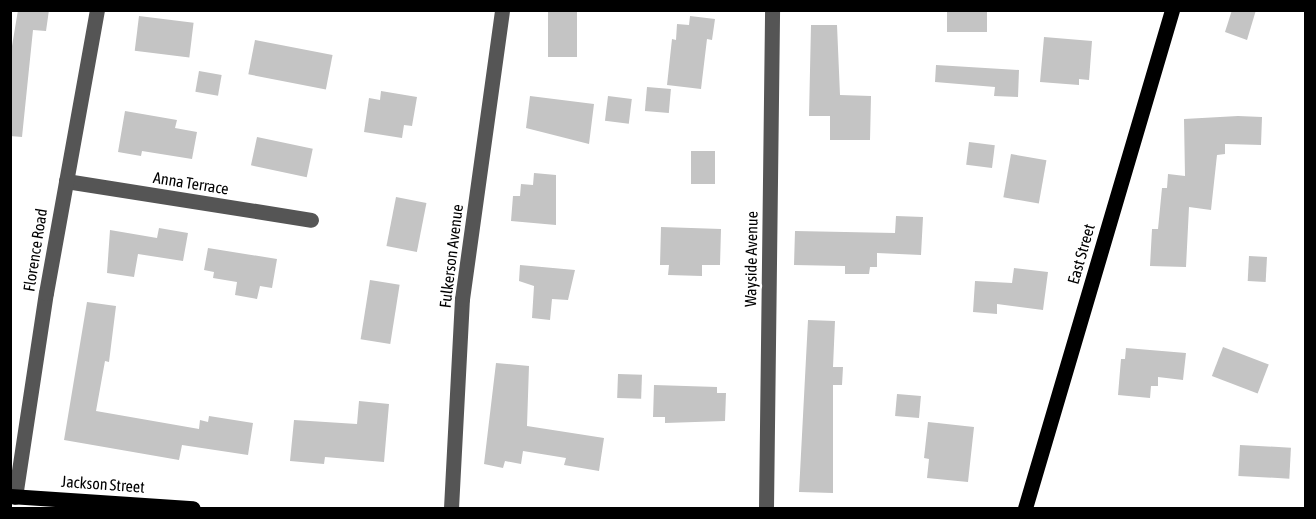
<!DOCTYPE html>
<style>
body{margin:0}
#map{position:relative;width:1316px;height:519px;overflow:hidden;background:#fff;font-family:"Asap Condensed",sans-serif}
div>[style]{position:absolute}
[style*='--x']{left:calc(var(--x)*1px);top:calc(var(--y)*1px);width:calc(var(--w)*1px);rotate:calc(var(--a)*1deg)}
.building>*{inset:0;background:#c4c4c4;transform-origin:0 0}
.minor>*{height:15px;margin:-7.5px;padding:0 7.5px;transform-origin:7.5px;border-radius:7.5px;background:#555}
.major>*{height:15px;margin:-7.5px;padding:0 7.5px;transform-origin:7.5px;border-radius:7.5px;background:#000}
span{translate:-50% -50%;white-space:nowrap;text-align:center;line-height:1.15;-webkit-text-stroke:5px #fff;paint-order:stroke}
.street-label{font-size:16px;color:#000}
.frame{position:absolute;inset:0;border:12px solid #000;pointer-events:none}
</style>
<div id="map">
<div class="building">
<i style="clip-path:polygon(18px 10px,49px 10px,46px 31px,33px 30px,22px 137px,10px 136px,10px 58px)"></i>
<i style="left:548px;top:10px;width:29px;height:47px"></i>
<i style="left:947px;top:10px;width:40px;height:22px"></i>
<i style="clip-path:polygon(1232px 10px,1256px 10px,1247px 40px,1225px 32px)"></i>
<i style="left:139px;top:16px;width:55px;height:35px;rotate:7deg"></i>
<i style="clip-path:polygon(690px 16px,715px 19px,712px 40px,707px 39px,701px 89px,667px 85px,672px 39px,676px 40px,677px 24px,689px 25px)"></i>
<i style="clip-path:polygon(811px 25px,837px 25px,840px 95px,871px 96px,870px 140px,830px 140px,830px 116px,809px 116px)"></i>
<i style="clip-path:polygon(1044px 37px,1092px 41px,1089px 80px,1079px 79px,1079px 85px,1040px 82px)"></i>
<i style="left:255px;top:40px;width:79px;height:35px;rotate:11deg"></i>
<i style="clip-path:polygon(936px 65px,1019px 70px,1018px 97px,994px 96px,995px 87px,935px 82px)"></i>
<i style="left:199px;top:71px;width:23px;height:21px;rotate:10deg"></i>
<i style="left:647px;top:87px;width:24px;height:24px;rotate:5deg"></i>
<i style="clip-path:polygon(381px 91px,417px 97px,412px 126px,404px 125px,402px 138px,364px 132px,369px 98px,380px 100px)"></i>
<i style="clip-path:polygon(530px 96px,594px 104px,589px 144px,526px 128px)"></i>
<i style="left:608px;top:96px;width:24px;height:25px;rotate:7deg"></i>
<i style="clip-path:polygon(125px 111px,177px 120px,175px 128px,197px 132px,192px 159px,142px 151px,141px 156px,118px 152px)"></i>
<i style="clip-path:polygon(1238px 116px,1262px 117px,1261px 145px,1225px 144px,1225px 154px,1217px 155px,1211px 210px,1189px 207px,1186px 267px,1150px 266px,1152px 229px,1158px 229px,1162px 188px,1167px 188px,1168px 174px,1185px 176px,1184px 119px)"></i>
<i style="left:257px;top:137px;width:57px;height:29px;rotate:12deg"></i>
<i style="left:969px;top:142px;width:26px;height:23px;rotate:7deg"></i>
<i style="left:691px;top:151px;width:24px;height:33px"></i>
<i style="left:1011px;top:154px;width:36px;height:44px;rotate:10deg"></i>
<i style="clip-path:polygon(534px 173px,556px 175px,556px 225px,511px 221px,513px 196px,520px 196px,521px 184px,533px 185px)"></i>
<i style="left:396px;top:197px;width:31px;height:50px;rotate:11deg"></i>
<i style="clip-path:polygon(896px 216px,923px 217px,921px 255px,877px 253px,877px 267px,870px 267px,869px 274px,845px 274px,845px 266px,794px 265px,795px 231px,895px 233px)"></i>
<i style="clip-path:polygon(661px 227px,721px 229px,720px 265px,702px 265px,702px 276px,668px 275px,669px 265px,660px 265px)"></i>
<i style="clip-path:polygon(159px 228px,188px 233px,183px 261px,138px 254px,134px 277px,107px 273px,110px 230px,157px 238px)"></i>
<i style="clip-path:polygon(208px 248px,277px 259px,272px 288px,260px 286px,257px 299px,235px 295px,237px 282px,213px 278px,214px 272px,204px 270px)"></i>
<i style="left:1249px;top:256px;width:18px;height:25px;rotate:3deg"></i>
<i style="clip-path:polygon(520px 265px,575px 270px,568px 300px,552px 299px,550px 320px,532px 318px,534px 286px,519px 281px)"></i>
<i style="clip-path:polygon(1014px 268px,1048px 272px,1043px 310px,997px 304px,997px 314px,973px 312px,975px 281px,1012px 283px)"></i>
<i style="left:370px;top:280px;width:30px;height:60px;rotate:9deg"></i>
<i style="clip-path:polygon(87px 302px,116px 306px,109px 362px,105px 361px,96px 411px,199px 429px,200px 420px,208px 422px,209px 416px,253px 423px,248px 455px,182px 445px,179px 460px,64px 440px)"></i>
<i style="clip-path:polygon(808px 320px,835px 321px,833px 367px,843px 367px,842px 385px,833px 385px,833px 493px,799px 492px)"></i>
<i style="left:1223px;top:347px;width:49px;height:31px;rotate:21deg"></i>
<i style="clip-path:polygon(1126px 348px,1186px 353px,1183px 380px,1158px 377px,1158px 386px,1151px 386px,1150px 398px,1118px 395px,1121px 359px,1125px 359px)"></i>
<i style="clip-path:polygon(496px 363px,529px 366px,527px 426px,604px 438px,599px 471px,564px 465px,566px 458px,523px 451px,521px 464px,505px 461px,503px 468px,484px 464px)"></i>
<i style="left:618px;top:374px;width:24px;height:24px;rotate:2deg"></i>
<i style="clip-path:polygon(654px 385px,717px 387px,717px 393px,726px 393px,725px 421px,665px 423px,665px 417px,653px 417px)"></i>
<i style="left:897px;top:394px;width:24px;height:22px;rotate:5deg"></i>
<i style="clip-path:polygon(359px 401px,389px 404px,384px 462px,325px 457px,324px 464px,290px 461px,294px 420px,357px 424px)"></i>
<i style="clip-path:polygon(928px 422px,974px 427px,968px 482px,927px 478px,929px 459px,924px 458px)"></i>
<i style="left:1240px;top:445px;width:51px;height:31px;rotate:3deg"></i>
</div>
<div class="minor">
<i style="--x:66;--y:181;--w:248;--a:9"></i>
<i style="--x:15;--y:497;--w:206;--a:-81.4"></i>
<i style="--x:46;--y:293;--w:288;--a:-79.8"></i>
<i style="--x:451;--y:508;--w:209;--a:-87"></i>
<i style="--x:462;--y:299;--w:292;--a:-82.1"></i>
<i style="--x:766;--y:508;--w:498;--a:-89.3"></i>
</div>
<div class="major">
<i style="--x:10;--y:496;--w:183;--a:3.8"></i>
<i style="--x:1025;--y:508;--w:519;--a:-73.55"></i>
</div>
<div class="street-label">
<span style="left:191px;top:183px;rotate:9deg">Anna Terrace</span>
<span style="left:35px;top:250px;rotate:-81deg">Florence Road</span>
<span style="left:1081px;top:254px;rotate:-74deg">East Street</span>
<span style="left:451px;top:256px;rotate:-83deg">Fulkerson Avenue</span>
<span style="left:751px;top:259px;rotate:-89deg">Wayside Avenue</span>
<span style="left:103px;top:484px;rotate:4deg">Jackson Street</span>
</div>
<div class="frame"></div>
</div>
